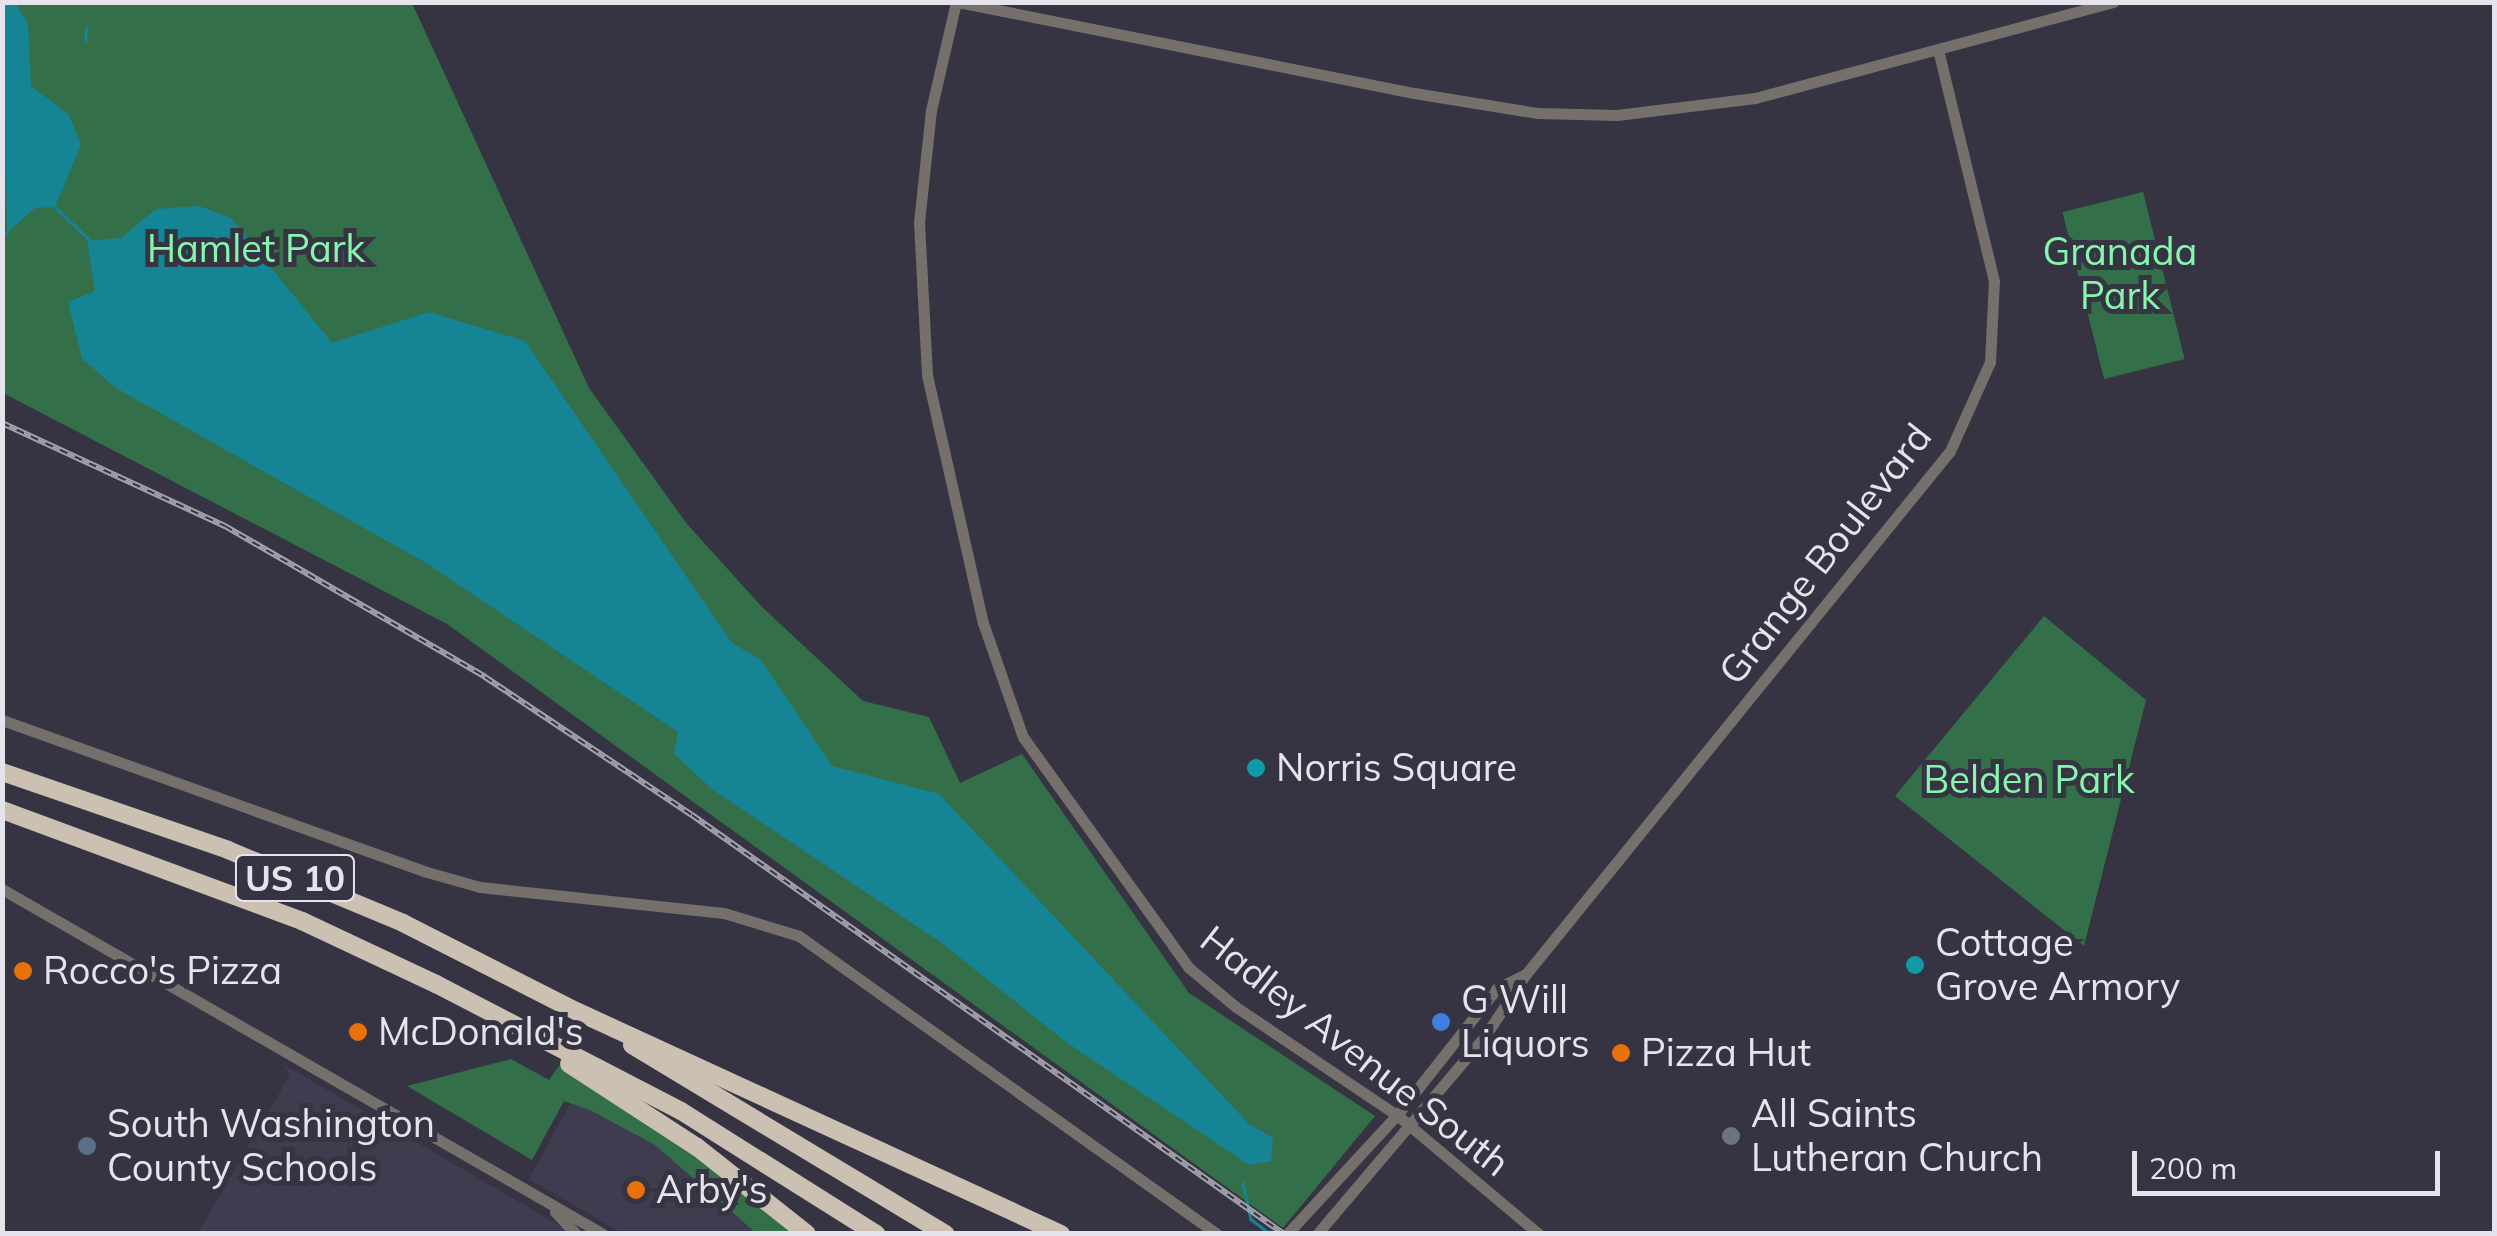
<!DOCTYPE html>
<style>
body{margin:0}
#map{position:relative;width:2497px;height:1236px;overflow:hidden;background:#363442;font-family:Mulish,sans-serif}
div>[style]{position:absolute}
[style*='--x']{left:calc(var(--x)*1px);top:calc(var(--y)*1px);width:calc(var(--w)*1px);rotate:calc(var(--a)*1deg)}
.built>*{inset:0;background:#3f3c50}
.green>*{inset:0;background:#336f49;transform-origin:0 0}
.water>*{inset:0;background:#158495}
.stream>*{height:2.5px;margin:-1.25px;padding:0 1.25px;transform-origin:1.25px;border-radius:1.25px;background:#158495}
.minor>*{height:11px;margin:-5.5px;padding:0 5.5px;transform-origin:5.5px;border-radius:5.5px;background:#75706b}
.highway>*{height:18px;margin:-9px;padding:0 9px;transform-origin:9px;border-radius:9px;background:#ccc0b2}
.rail>*{height:6px;margin-top:-3px;transform-origin:0;background:repeating-linear-gradient(90deg,#363442 0 8px,#a3a2ad 0 16px);box-sizing:border-box;border-block:2px solid #a3a2ad}
.dots>*{width:28px;height:28px;translate:-50% -50%;box-sizing:border-box;border:5px solid #363442;border-radius:50%}
span{translate:-50% -50%;white-space:nowrap;text-align:center;line-height:1.15;-webkit-text-stroke:10px #363442;paint-order:stroke}
.shield-label span{padding:2px 8px;background:#363442;border:2px solid;border-radius:8px;-webkit-text-stroke-width:0}
.shield-label{font-size:35px;color:#e5e4ed;font-weight:700}
.park-label{font-size:38px;color:#85f6ac}
.street-label{font-size:38px;color:#e5e4ed}
.poi-label{font-size:38px;color:#e5e4ed}
.left{translate:0 -50%;text-align:left}
.frame{position:absolute;inset:0;border:5px solid #e5e4ed;pointer-events:none}
.scale{position:absolute;left:2132px;top:1151px;width:308px;height:45px;box-sizing:border-box;border:5px solid #e5e4ed;border-top:0;padding-left:12px;font-size:30px;line-height:35px;white-space:nowrap;color:#e5e4ed;-webkit-text-stroke:8px #363442;paint-order:stroke}
</style>
<div id="map">
<div class="built">
<i style="clip-path:polygon(283px 1064px,560px 1226px,570px 1233px,197px 1234px,290px 1075px)"></i>
<i style="clip-path:polygon(578px 1089px,635px 1123px,769px 1233px,622px 1233px,529px 1179px)"></i>
</div>
<div class="green">
<i style="clip-path:polygon(2px 3px,412px 3px,589px 388px,687px 524px,762px 607px,863px 701px,929px 717px,960px 783px,1022px 754px,1189px 993px,1375px 1116px,1283px 1228px,447px 624px,3px 393px)"></i>
<i style="left:2143px;top:192px;width:172px;height:83px;rotate:76deg"></i>
<i style="clip-path:polygon(2044px 616px,2146px 700px,2084px 946px,1895px 796px)"></i>
<i style="clip-path:polygon(511px 1059px,549px 1080px,559px 1066px,698px 1156px,795px 1233px,756px 1233px,655px 1145px,592px 1111px,564px 1101px,532px 1160px,407px 1086px)"></i>
</div>
<div class="water">
<i style="clip-path:polygon(3px 2px,15px 3px,28px 23px,31px 86px,69px 115px,81px 145px,55px 207px,35px 208px,7px 233px)"></i>
<i style="clip-path:polygon(199px 206px,231px 218px,332px 343px,429px 312px,525px 341px,732px 643px,761px 660px,832px 766px,939px 794px,1249px 1124px,1273px 1138px,1271px 1161px,1249px 1165px,1066px 1042px,939px 941px,713px 790px,674px 754px,678px 732px,426px 563px,116px 388px,82px 359px,68px 302px,95px 291px,87px 241px,121px 238px,156px 209px)"></i>
</div>
<div class="stream">
<i style="--x:85;--y:41;--w:13;--a:-86"></i>
<i style="--x:55;--y:207;--w:47;--a:43.3"></i>
<i style="--x:2;--y:237;--w:6;--a:-39"></i>
<i style="--x:2;--y:290;--w:35;--a:90"></i>
<i style="--x:1243;--y:1182;--w:38;--a:78"></i>
<i style="--x:1251;--y:1219;--w:24;--a:38"></i>
</div>
<div class="minor">
<i style="--x:956;--y:2;--w:111;--a:103"></i>
<i style="--x:931;--y:110;--w:113;--a:96.1"></i>
<i style="--x:919;--y:222;--w:153;--a:87"></i>
<i style="--x:927;--y:375;--w:254;--a:77.3"></i>
<i style="--x:983;--y:623;--w:121;--a:70.7"></i>
<i style="--x:1023;--y:737;--w:283;--a:54.3"></i>
<i style="--x:1188;--y:967;--w:62;--a:39.8"></i>
<i style="--x:1236;--y:1007;--w:194;--a:33.9"></i>
<i style="--x:1397;--y:1115;--w:185;--a:40"></i>
<i style="--x:958;--y:2;--w:465;--a:11.3"></i>
<i style="--x:1414;--y:93;--w:126;--a:9.2"></i>
<i style="--x:1538;--y:113;--w:79;--a:1.5"></i>
<i style="--x:1617;--y:115;--w:139;--a:-7"></i>
<i style="--x:1755;--y:98;--w:371;--a:-15"></i>
<i style="--x:2;--y:720;--w:451;--a:19.7"></i>
<i style="--x:427;--y:872;--w:55;--a:15.8"></i>
<i style="--x:480;--y:887;--w:245;--a:6.1"></i>
<i style="--x:724;--y:913;--w:78;--a:17"></i>
<i style="--x:799;--y:936;--w:513;--a:35.49"></i>
<i style="--x:2;--y:889;--w:693;--a:29.86"></i>
<i style="--x:555;--y:1212;--w:30;--a:46"></i>
<i style="--x:1287;--y:1234;--w:162;--a:-47.3"></i>
<i style="--x:1397;--y:1115;--w:160;--a:-51.8"></i>
<i style="--x:1496;--y:989;--w:34;--a:-27"></i>
<i style="--x:1317;--y:1234;--w:260;--a:-49.7"></i>
<i style="--x:1485;--y:1036;--w:74;--a:-56.5"></i>
<i style="--x:1526;--y:974;--w:673;--a:-50.97"></i>
<i style="--x:1950;--y:451;--w:98;--a:-65.8"></i>
<i style="--x:1990;--y:362;--w:81;--a:-87.2"></i>
<i style="--x:1994;--y:281;--w:238;--a:-103.6"></i>
</div>
<div class="highway">
<i style="--x:2;--y:772;--w:239;--a:19"></i>
<i style="--x:228;--y:850;--w:190;--a:22.6"></i>
<i style="--x:403;--y:923;--w:194;--a:27"></i>
<i style="--x:576;--y:1011;--w:534;--a:24.69"></i>
<i style="--x:2;--y:810;--w:320;--a:20.3"></i>
<i style="--x:302;--y:921;--w:148;--a:25.2"></i>
<i style="--x:436;--y:984;--w:276;--a:27.4"></i>
<i style="--x:681;--y:1111;--w:231;--a:32.2"></i>
<i style="--x:632;--y:1045;--w:366;--a:31.1"></i>
<i style="--x:569;--y:1064;--w:153;--a:33"></i>
<i style="--x:697;--y:1147;--w:140;--a:38.3"></i>
</div>
<div class="rail">
<i style="--x:2;--y:423;--w:246;--a:24.8"></i>
<i style="--x:225;--y:526;--w:301;--a:30.1"></i>
<i style="--x:485;--y:677;--w:249;--a:33.7"></i>
<i style="--x:692;--y:815;--w:725;--a:35.29"></i>
</div>
<div class="dots">
<i style="left:1256px;top:768px;background:#0f9aa8"></i>
<i style="left:1915px;top:965px;background:#0f9aa8"></i>
<i style="left:23px;top:971px;background:#e8710a"></i>
<i style="left:1441px;top:1022px;background:#3f7fe0"></i>
<i style="left:358px;top:1032px;background:#e8710a"></i>
<i style="left:1621px;top:1053px;background:#e8710a"></i>
<i style="left:1731px;top:1136px;background:#6b7280"></i>
<i style="left:87px;top:1146px;background:#5c6f8a"></i>
<i style="left:636px;top:1190px;background:#e8710a"></i>
</div>
<div class="shield-label">
<span style="left:295px;top:878px">US 10</span>
</div>
<div class="park-label">
<span style="left:256px;top:249px">Hamlet Park</span>
<span style="left:2120px;top:274px">Granada<br>Park</span>
<span style="left:2029px;top:780px">Belden Park</span>
</div>
<div class="street-label">
<span style="left:1825px;top:554px;rotate:-52deg">Grange Boulevard</span>
<span style="left:1355px;top:1051px;rotate:38deg">Hadley Avenue South</span>
</div>
<div class="poi-label">
<span class="left" style="left:1276px;top:768px">Norris Square</span>
<span class="left" style="left:1935px;top:965px">Cottage<br>Grove Armory</span>
<span class="left" style="left:43px;top:971px">Rocco's Pizza</span>
<span class="left" style="left:1461px;top:1022px">G Will<br>Liquors</span>
<span class="left" style="left:378px;top:1032px">McDonald's</span>
<span class="left" style="left:1641px;top:1053px">Pizza Hut</span>
<span class="left" style="left:1751px;top:1136px">All Saints<br>Lutheran Church</span>
<span class="left" style="left:107px;top:1146px">South Washington<br>County Schools</span>
<span class="left" style="left:656px;top:1190px">Arby's</span>
</div>
<div class="frame"></div>
<div class="scale">200 m</div>
</div>
